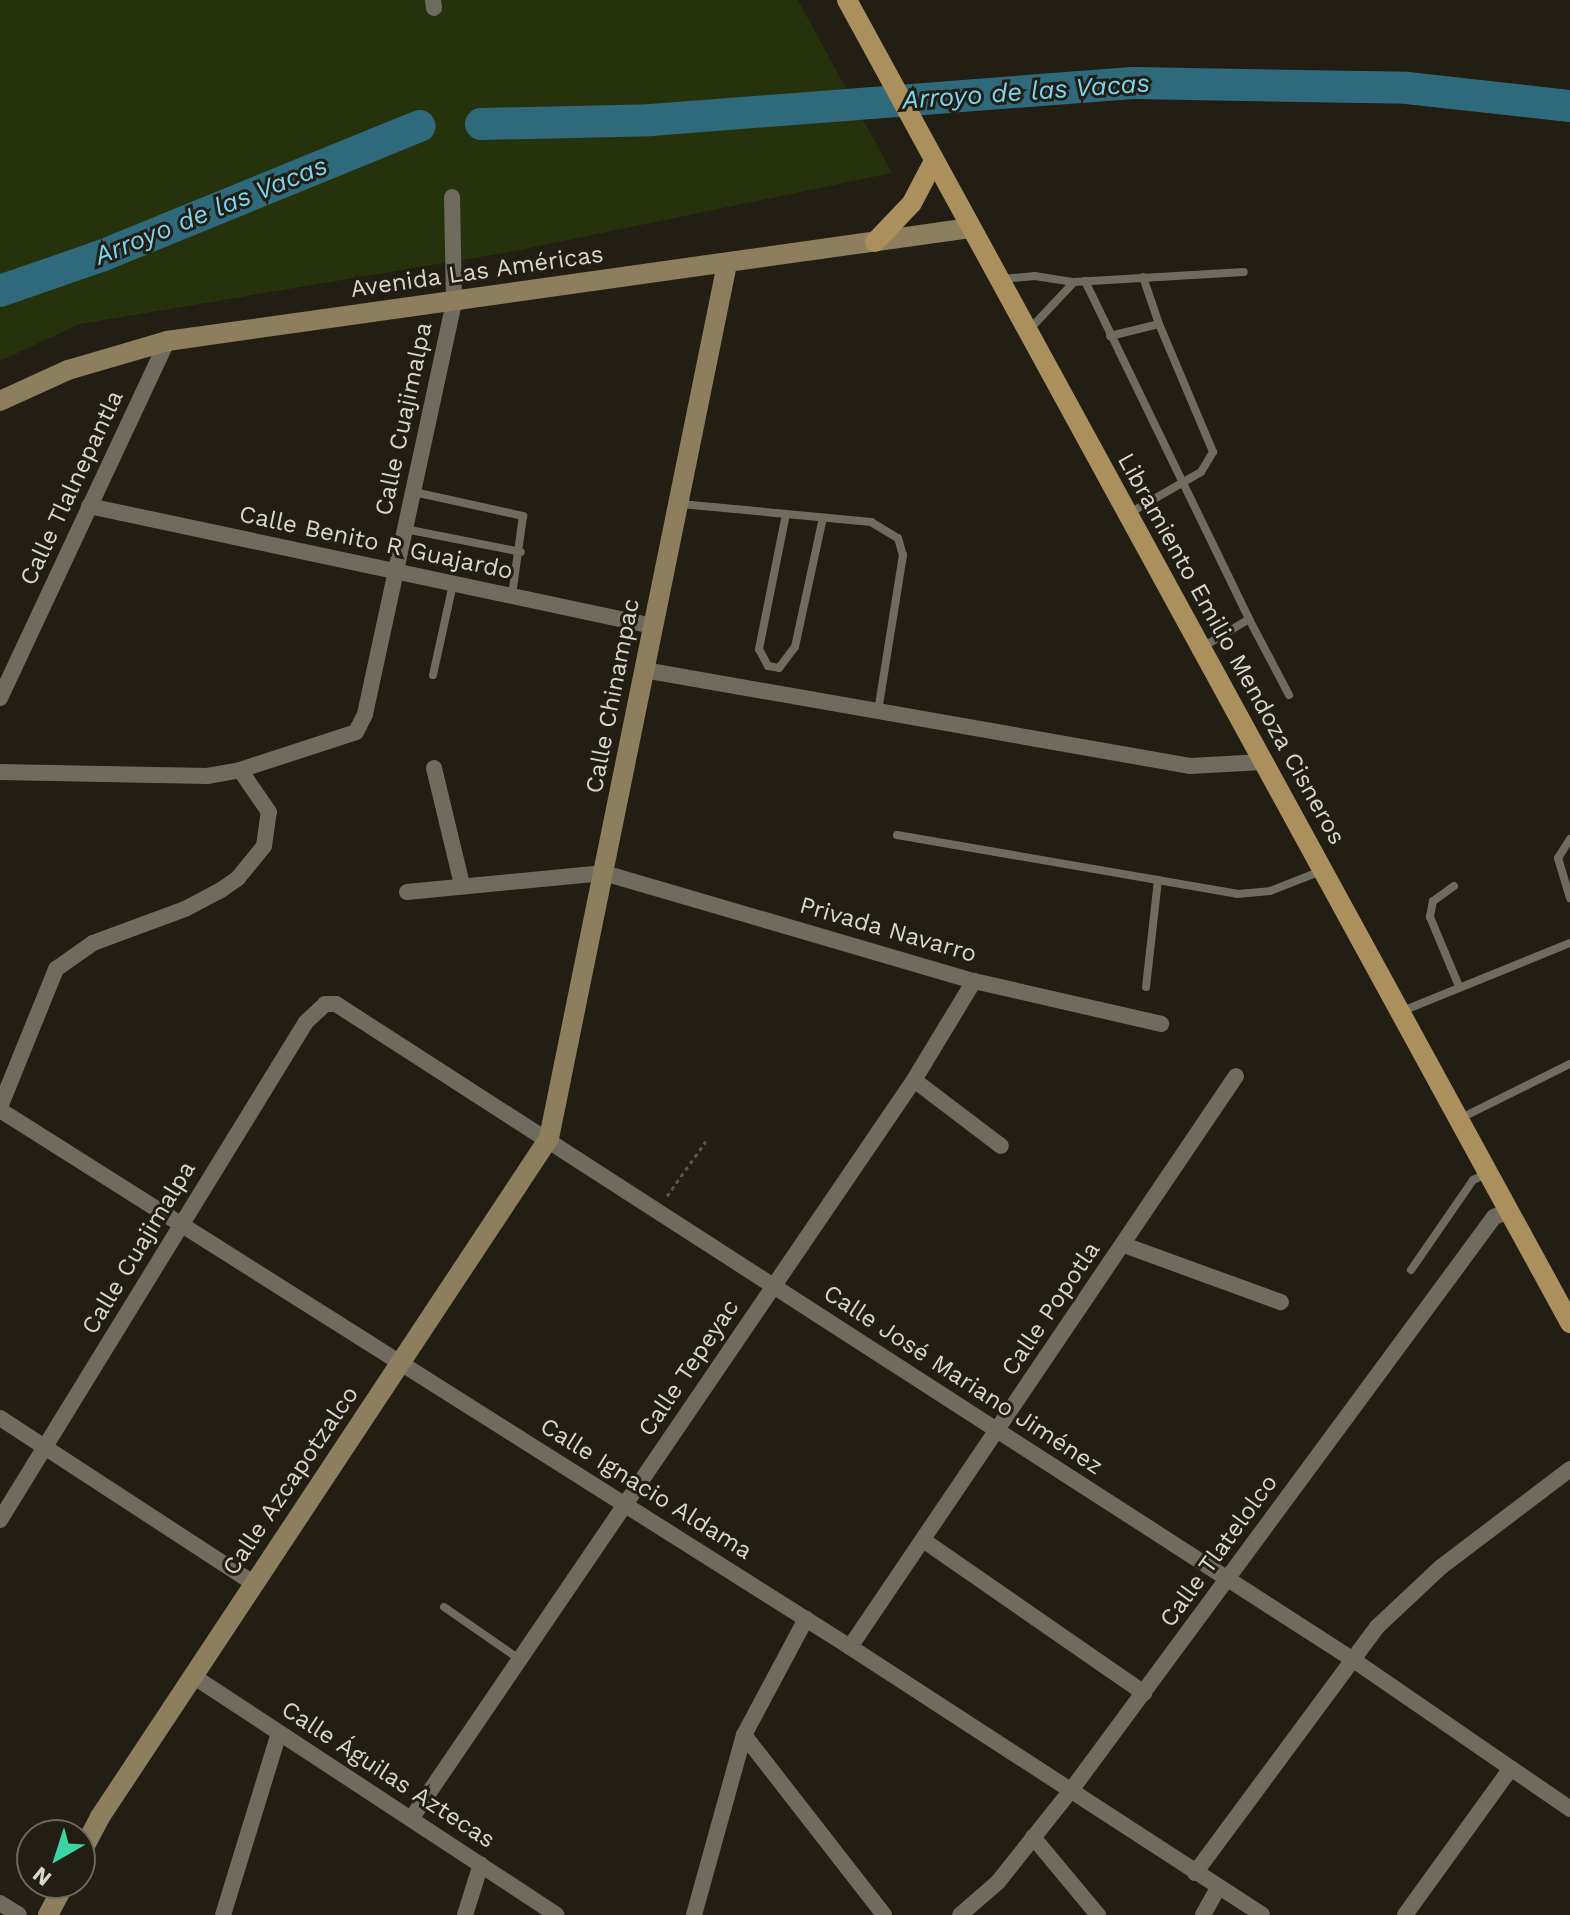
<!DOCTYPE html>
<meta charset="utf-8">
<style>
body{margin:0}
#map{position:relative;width:1570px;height:1915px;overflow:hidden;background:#221e14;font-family:"Work Sans",sans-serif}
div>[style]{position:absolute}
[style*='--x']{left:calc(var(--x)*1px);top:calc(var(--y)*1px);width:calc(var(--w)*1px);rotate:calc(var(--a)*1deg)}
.green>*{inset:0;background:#26320b}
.river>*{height:32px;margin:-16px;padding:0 16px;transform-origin:16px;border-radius:16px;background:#2f6a7c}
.path>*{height:3px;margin-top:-1.5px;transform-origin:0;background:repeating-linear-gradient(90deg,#5a564d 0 4px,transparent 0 8px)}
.lane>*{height:8px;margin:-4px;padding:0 4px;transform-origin:4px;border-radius:4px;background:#706b5f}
.street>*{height:16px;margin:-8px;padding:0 8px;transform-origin:8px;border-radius:8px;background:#706b5f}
.secondary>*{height:20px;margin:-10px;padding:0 10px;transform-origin:10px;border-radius:10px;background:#8d7e5e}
.primary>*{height:20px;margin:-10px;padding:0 10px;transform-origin:10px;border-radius:10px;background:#ab905e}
span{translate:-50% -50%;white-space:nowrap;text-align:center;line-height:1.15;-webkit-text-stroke:6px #221e14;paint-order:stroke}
.street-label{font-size:24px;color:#d9d6cf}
.water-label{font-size:26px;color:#7ad6f4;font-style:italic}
.north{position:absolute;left:16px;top:1819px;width:80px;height:80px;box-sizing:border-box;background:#221e14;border:2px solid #6b685f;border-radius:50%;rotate:219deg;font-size:22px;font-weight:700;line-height:32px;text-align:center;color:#d9d6cf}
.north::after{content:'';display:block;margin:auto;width:28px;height:36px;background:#3ad4a5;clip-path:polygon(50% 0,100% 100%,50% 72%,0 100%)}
</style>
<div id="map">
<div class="green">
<i style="clip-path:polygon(0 0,798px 0,892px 173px,510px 252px,80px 324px,0 361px)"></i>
</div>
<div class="river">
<i style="--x:481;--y:124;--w:170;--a:-1.3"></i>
<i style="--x:651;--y:120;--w:483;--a:-4.4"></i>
<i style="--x:1133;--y:83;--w:274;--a:1"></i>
<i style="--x:1407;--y:88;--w:164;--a:6.3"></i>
<i style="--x:0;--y:291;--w:107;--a:-19.1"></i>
<i style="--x:101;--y:256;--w:344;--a:-22.2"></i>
</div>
<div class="path">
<i style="--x:667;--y:1196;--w:67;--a:-54.7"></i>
</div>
<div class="lane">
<i style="--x:1143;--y:277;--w:50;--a:71.2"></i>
<i style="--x:1001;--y:279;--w:34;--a:-5"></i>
<i style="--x:1035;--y:276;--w:39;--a:9"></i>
<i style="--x:1074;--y:282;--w:170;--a:-3.4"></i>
<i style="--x:1085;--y:281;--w:376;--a:64.1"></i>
<i style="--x:1028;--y:331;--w:67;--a:-46.8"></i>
<i style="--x:1110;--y:336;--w:50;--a:-13.8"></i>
<i style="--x:1159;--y:324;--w:139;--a:67.1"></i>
<i style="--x:1213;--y:452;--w:23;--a:121"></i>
<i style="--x:1201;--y:472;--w:84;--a:150.1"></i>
<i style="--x:414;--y:492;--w:112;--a:12.4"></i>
<i style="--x:523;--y:516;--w:80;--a:97.9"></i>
<i style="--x:681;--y:504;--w:191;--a:5.4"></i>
<i style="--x:871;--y:522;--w:31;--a:31"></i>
<i style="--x:898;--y:538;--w:18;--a:74"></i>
<i style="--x:903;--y:555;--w:158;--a:99.1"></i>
<i style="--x:786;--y:514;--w:138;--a:101.3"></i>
<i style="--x:759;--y:649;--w:19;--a:62"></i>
<i style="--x:768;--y:666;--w:11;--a:10"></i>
<i style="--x:779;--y:668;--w:26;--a:-53"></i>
<i style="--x:795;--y:647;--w:132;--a:-77.8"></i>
<i style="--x:405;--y:529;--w:118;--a:11.2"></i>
<i style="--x:1201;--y:648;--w:56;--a:-31.1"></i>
<i style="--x:1249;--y:619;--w:86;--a:62.2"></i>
<i style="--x:433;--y:675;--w:93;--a:-77.6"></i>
<i style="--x:897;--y:835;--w:345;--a:9.8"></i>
<i style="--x:1237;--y:894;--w:33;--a:-5"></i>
<i style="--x:1270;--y:891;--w:55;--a:-21.4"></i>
<i style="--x:1570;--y:839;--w:22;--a:122"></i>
<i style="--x:1558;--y:858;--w:42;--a:73.3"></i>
<i style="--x:1454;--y:886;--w:26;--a:144"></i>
<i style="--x:1433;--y:901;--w:16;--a:101"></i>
<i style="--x:1430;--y:917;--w:73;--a:67.3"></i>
<i style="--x:1146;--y:987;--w:108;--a:-83.6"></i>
<i style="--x:1400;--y:1012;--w:183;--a:-22.1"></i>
<i style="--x:1459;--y:1119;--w:124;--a:-26.4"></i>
<i style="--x:1411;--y:1270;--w:109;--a:-55.4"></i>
<i style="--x:1473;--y:1180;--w:14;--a:-25"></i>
<i style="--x:444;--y:1607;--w:91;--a:34.7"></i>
</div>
<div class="street">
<i style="--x:433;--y:0;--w:8;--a:83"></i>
<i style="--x:89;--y:506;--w:577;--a:12.01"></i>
<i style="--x:644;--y:670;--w:554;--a:9.97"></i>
<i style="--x:1190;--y:766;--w:73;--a:-3.1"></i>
<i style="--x:0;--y:698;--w:394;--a:-64.9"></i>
<i style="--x:434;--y:768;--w:120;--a:76.5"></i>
<i style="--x:0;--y:772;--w:207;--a:1.1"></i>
<i style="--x:207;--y:776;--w:34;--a:-10"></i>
<i style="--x:240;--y:770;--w:122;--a:-18.1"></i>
<i style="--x:356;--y:732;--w:20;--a:-63"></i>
<i style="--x:365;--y:714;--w:422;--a:-77.8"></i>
<i style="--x:454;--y:301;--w:104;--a:-91.1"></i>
<i style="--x:407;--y:892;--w:198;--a:-5.5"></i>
<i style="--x:604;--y:873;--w:385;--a:16.3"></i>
<i style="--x:974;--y:981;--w:192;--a:12.9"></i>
<i style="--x:914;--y:1080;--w:109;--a:37.2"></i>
<i style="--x:0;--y:1107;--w:149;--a:-67.9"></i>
<i style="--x:56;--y:969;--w:45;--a:-35.1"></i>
<i style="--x:93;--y:943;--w:98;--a:-20.3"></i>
<i style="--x:185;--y:909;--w:41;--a:-27.8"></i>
<i style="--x:221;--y:890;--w:21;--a:-35"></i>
<i style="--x:238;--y:878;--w:41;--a:-50.9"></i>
<i style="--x:264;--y:846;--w:34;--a:-82"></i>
<i style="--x:269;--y:812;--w:51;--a:-124.6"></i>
<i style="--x:0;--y:1110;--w:1005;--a:32.28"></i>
<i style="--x:850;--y:1647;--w:491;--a:33"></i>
<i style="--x:1124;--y:1245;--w:167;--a:20"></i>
<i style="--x:0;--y:1418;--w:304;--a:33.1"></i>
<i style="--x:0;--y:1520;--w:584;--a:-58.43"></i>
<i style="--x:306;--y:1022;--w:26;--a:-43"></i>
<i style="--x:325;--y:1004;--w:11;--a:0"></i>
<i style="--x:336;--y:1004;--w:1209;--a:32.81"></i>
<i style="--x:1352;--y:1659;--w:265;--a:34.5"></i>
<i style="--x:923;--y:1540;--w:269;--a:34.7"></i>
<i style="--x:850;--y:1647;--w:689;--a:-55.94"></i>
<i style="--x:193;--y:1676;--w:435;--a:33.3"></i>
<i style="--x:744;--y:1735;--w:228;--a:52.1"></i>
<i style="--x:411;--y:1819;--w:894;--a:-55.76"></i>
<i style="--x:914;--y:1080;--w:116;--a:-58.8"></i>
<i style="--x:1033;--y:1837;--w:102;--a:50.2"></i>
<i style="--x:1195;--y:1873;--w:306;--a:-53.5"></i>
<i style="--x:1377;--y:1627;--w:88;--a:-43.2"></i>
<i style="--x:1441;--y:1567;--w:162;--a:-37.2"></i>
<i style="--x:0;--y:1903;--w:22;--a:32"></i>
<i style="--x:223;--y:1915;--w:190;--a:-72.9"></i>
<i style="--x:465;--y:1915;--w:53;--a:-72.6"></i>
<i style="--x:694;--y:1915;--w:187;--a:-74.5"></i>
<i style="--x:744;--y:1735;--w:132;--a:-61.9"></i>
<i style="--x:960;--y:1915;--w:50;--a:-41"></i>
<i style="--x:998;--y:1882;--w:119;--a:-51.5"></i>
<i style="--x:1072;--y:1789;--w:711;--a:-53.58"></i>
<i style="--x:1494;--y:1217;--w:16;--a:-22"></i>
<i style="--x:1203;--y:1915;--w:31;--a:-61"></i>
<i style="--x:1405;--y:1915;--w:181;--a:-54.2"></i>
</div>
<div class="secondary">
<i style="--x:0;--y:401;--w:75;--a:-24.5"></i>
<i style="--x:68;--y:370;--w:103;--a:-16.3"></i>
<i style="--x:167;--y:341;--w:811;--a:-8.01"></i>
<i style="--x:80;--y:1855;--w:43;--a:-62.2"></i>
<i style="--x:100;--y:1817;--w:814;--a:-56.52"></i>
<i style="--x:549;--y:1138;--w:892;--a:-78.49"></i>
<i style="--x:48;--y:1915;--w:36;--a:-62"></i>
</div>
<div class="primary">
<i style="--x:847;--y:0;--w:1508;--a:61.34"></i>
<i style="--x:875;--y:242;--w:54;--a:-46.5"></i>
<i style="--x:912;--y:203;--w:47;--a:-62.4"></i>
</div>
<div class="street-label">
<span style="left:477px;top:272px;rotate:-8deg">Avenida Las Américas</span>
<span style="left:404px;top:419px;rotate:-78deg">Calle Cuajimalpa</span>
<span style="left:72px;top:488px;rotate:-65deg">Calle Tlalnepantla</span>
<span style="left:376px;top:543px;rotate:12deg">Calle Benito R Guajardo</span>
<span style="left:1231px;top:649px;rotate:61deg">Libramiento Emilio Mendoza Cisneros</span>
<span style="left:613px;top:696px;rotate:-79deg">Calle Chinampac</span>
<span style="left:888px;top:930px;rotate:16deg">Privada Navarro</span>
<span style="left:139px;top:1248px;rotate:-59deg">Calle Cuajimalpa</span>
<span style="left:1051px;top:1309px;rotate:-56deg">Calle Popotla</span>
<span style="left:689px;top:1368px;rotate:-56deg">Calle Tepeyac</span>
<span style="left:963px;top:1380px;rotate:33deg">Calle José Mariano Jiménez</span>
<span style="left:291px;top:1481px;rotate:-56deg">Calle Azcapotzalco</span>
<span style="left:646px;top:1489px;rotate:32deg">Calle Ignacio Aldama</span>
<span style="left:1219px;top:1551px;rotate:-54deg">Calle Tlatelolco</span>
<span style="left:388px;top:1775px;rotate:33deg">Calle Águilas Aztecas</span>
</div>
<div class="water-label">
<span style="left:1026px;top:92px;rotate:-4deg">Arroyo de las Vacas</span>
<span style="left:211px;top:211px;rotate:-22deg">Arroyo de las Vacas</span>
</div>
<div class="north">N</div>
</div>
